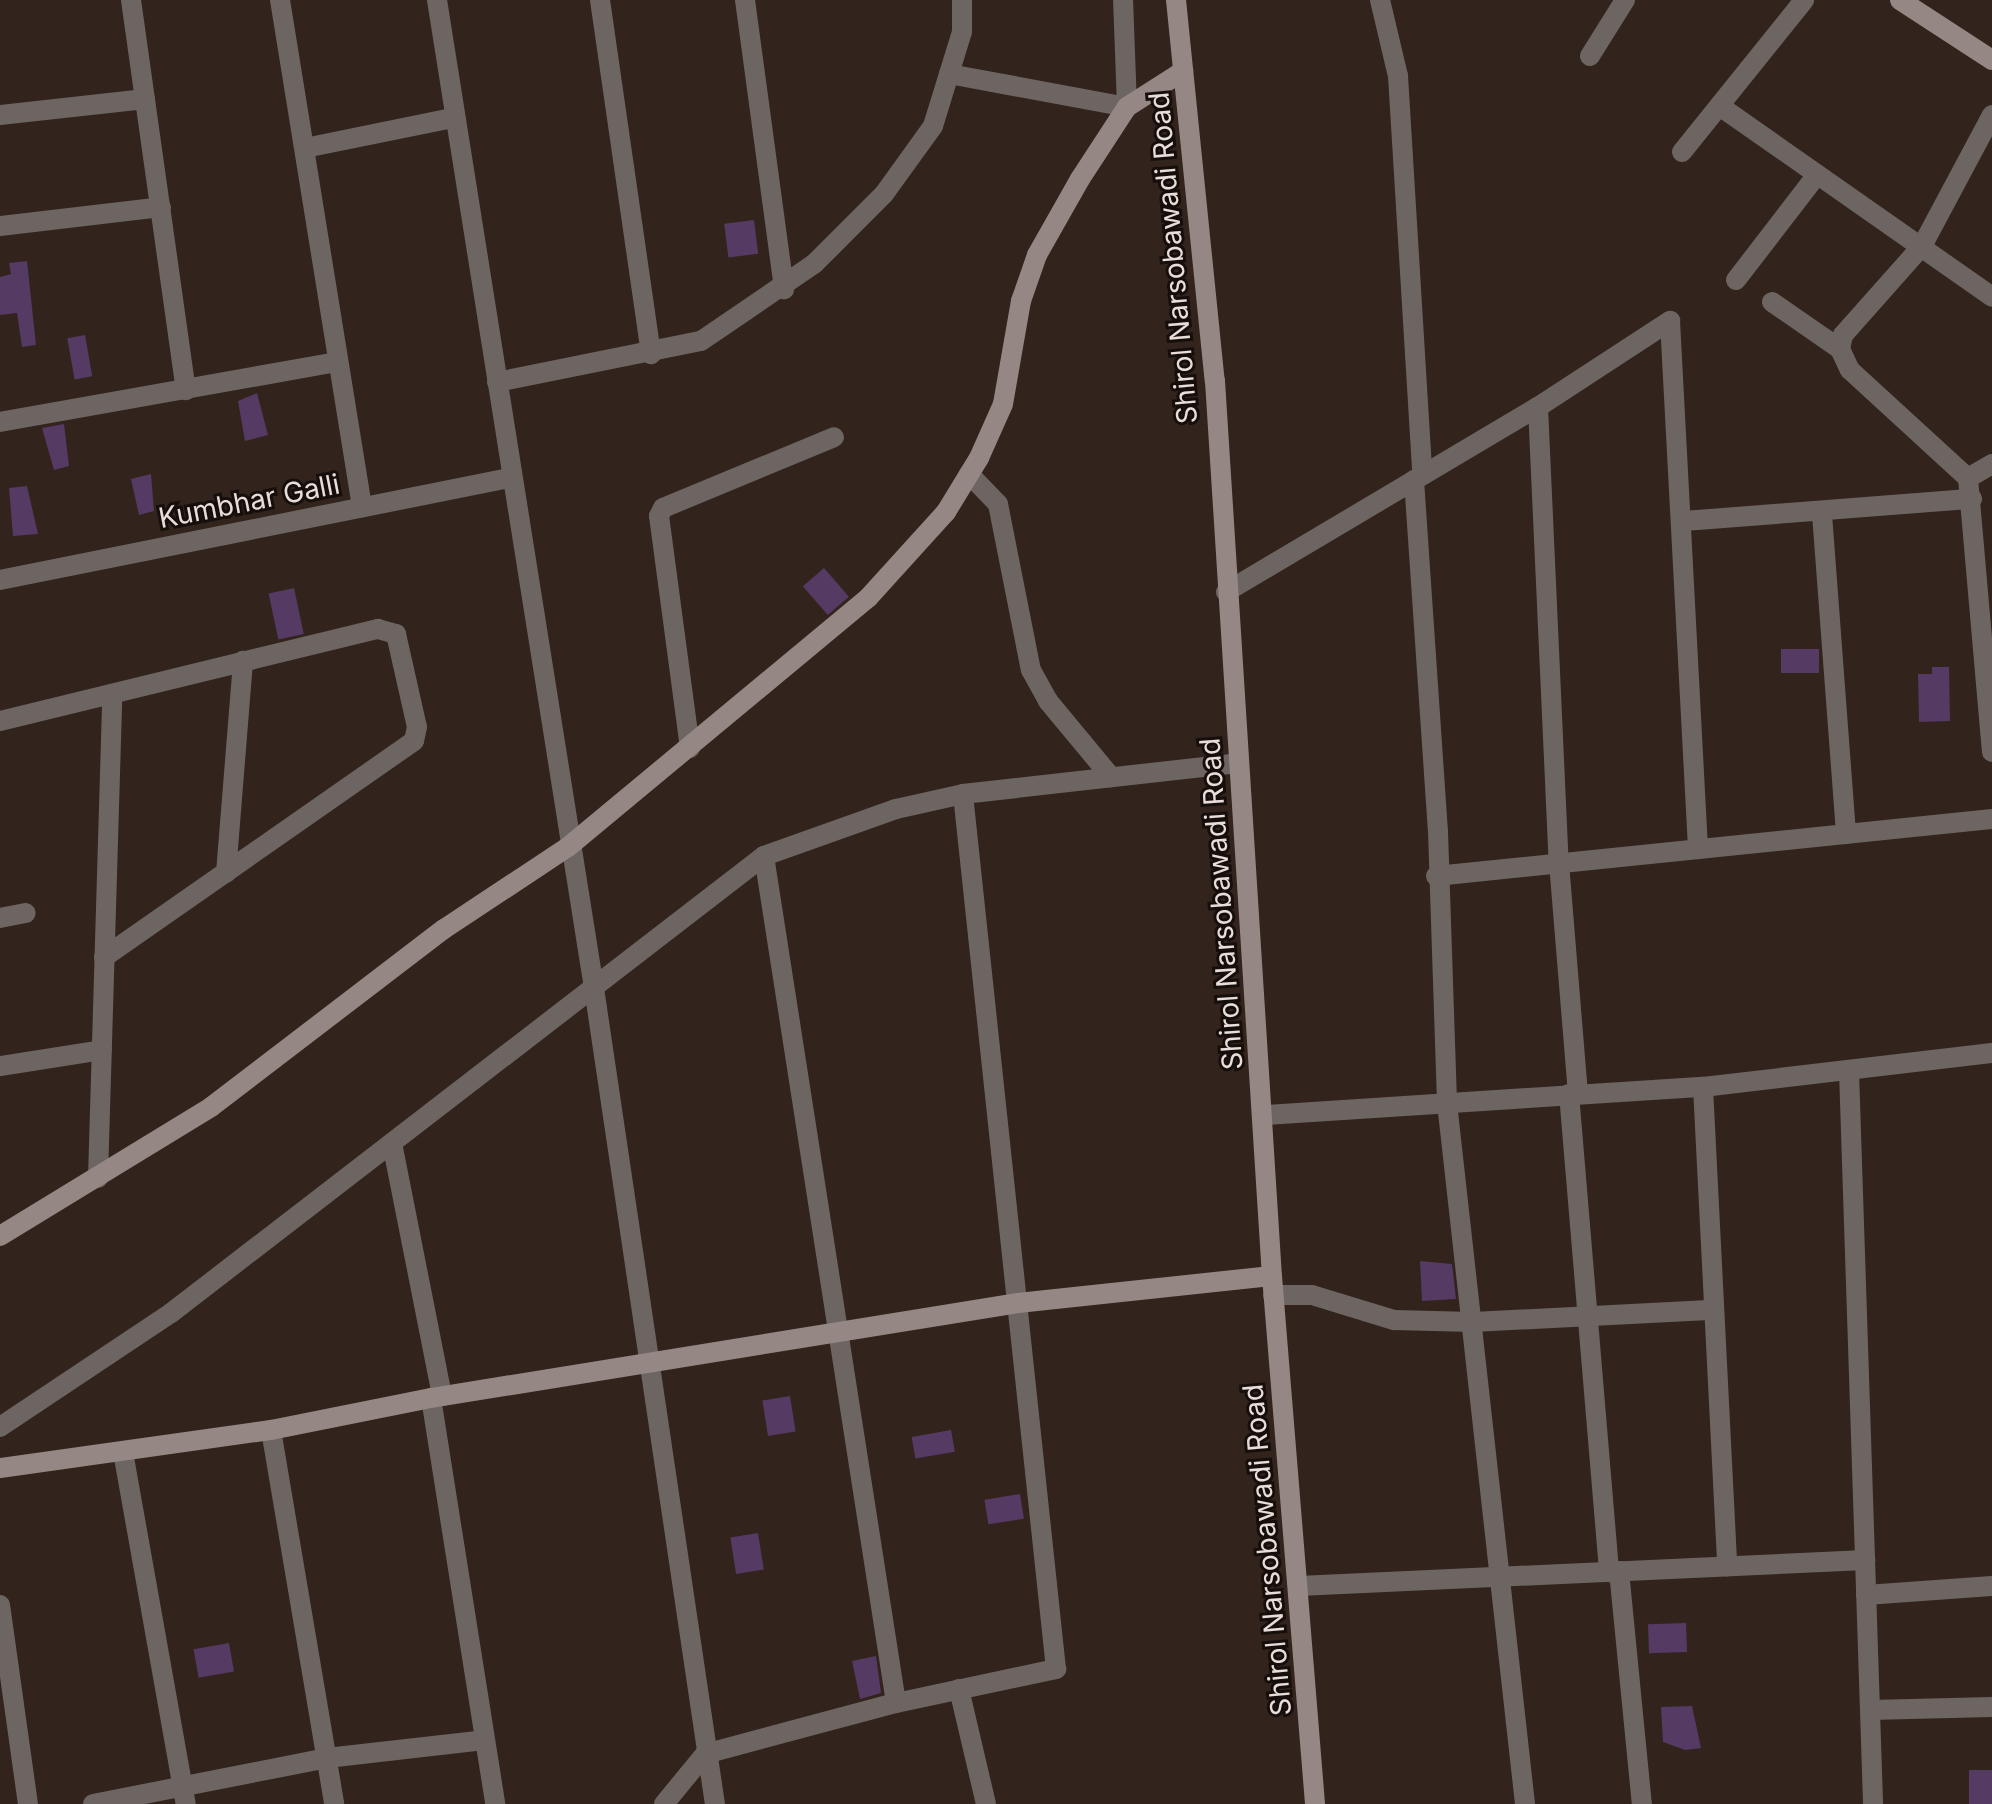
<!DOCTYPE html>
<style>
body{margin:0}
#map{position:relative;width:1992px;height:1804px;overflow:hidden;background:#32231c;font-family:Inter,sans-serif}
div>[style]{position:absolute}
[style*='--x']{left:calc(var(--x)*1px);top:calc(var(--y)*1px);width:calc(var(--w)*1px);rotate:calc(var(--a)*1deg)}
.building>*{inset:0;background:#553a64;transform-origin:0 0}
.street>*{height:20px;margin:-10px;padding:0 10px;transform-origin:10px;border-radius:10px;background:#6d6562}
.secondary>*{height:20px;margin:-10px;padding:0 10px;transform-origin:10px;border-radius:10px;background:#958783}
span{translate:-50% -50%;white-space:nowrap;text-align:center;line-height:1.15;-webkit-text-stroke:6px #150e0b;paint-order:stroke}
.street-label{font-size:28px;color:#e8ddd9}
</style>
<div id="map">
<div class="building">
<i style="left:754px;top:220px;width:34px;height:30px;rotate:83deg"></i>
<i style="clip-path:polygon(27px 261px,36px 345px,22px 347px,17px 313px,0 315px,0 277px,11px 274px,9px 263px)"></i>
<i style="left:85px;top:335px;width:42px;height:18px;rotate:80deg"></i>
<i style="clip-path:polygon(257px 393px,268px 435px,245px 441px,238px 401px)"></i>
<i style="clip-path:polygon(64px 424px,69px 466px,54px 470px,42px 428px)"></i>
<i style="clip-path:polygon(151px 474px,154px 511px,139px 515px,131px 479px)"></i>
<i style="clip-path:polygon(27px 486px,38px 534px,13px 536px,9px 488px)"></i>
<i style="left:824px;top:568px;width:38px;height:28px;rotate:49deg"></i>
<i style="left:294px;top:588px;width:47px;height:26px;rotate:78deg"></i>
<i style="left:1819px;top:649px;width:24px;height:38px;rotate:90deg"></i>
<i style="clip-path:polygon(1932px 667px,1949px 667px,1950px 721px,1919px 722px,1918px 674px,1932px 674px)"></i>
<i style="clip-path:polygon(1420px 1261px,1452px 1264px,1456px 1299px,1422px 1301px)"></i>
<i style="left:790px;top:1396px;width:36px;height:28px;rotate:81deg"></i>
<i style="left:951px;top:1430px;width:22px;height:40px;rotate:80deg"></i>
<i style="left:1020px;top:1494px;width:25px;height:36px;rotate:81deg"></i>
<i style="left:758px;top:1533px;width:37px;height:28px;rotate:81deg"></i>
<i style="left:1686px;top:1623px;width:29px;height:38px;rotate:88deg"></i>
<i style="left:229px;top:1643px;width:29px;height:36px;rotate:80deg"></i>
<i style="clip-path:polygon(876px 1656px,881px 1693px,860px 1699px,852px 1661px)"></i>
<i style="clip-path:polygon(1692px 1706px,1701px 1748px,1685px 1750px,1663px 1742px,1661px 1707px)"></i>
<i style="left:1992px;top:1770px;width:34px;height:23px;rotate:90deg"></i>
</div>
<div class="street">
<i style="--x:131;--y:0;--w:394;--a:82"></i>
<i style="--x:280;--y:0;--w:514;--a:80.81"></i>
<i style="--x:437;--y:0;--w:1000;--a:80.97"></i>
<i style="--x:594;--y:988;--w:825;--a:81.57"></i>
<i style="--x:600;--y:0;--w:358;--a:81.8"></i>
<i style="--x:745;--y:0;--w:292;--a:82.3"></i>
<i style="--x:1380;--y:0;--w:78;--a:76.7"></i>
<i style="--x:1398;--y:76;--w:399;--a:86.5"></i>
<i style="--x:1590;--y:56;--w:66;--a:-58"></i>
<i style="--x:949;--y:74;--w:181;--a:10.5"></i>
<i style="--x:1127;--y:107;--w:107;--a:-92.1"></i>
<i style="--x:1721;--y:107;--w:331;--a:35"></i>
<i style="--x:0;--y:115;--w:146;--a:-6.3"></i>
<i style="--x:1992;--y:115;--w:149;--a:118.1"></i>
<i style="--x:1922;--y:246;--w:119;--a:131.6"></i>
<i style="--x:1843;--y:335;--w:14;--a:102"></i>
<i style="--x:1840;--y:349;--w:23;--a:65"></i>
<i style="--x:1850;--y:370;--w:160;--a:42.5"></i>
<i style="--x:1968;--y:478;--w:275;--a:85"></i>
<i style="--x:305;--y:148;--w:151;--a:-11.5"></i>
<i style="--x:1682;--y:152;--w:195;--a:-51.2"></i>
<i style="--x:0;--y:226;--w:162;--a:-6.7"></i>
<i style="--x:1736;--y:280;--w:131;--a:-52.4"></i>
<i style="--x:1772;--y:302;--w:83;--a:34.7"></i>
<i style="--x:497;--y:382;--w:208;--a:-11.4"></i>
<i style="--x:701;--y:341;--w:137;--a:-34.3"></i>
<i style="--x:814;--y:264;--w:99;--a:-45"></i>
<i style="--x:884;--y:194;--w:84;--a:-54.2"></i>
<i style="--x:933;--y:126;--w:98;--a:-72.9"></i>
<i style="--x:962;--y:32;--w:32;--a:-90"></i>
<i style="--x:1538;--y:407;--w:158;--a:-33.1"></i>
<i style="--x:1670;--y:321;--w:529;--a:86.96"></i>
<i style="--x:0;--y:422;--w:342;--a:-10.1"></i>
<i style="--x:969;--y:474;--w:42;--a:46"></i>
<i style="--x:998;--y:504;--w:169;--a:78.8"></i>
<i style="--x:1031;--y:670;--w:35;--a:61"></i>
<i style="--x:1048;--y:701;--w:99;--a:50.3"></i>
<i style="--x:1968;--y:478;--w:28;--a:-30"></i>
<i style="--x:1414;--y:480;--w:352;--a:86.1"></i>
<i style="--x:1438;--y:831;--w:272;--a:88.1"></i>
<i style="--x:1447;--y:1103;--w:705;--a:83.65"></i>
<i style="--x:1822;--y:514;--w:321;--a:85.7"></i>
<i style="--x:1684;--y:521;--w:289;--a:-4.4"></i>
<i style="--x:0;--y:580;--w:519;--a:-11.33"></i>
<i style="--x:1226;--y:592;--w:363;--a:-30.7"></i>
<i style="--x:1538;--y:407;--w:456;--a:87.4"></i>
<i style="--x:1559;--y:863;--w:231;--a:85.3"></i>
<i style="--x:0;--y:721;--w:389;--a:-13.7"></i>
<i style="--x:378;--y:629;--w:19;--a:16"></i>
<i style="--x:396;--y:634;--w:95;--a:77.3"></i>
<i style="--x:417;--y:727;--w:14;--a:102"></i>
<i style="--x:414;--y:741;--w:378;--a:145.1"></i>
<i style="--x:690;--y:748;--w:234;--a:-97.6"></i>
<i style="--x:659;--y:516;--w:9;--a:-63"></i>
<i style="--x:663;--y:508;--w:185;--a:-22.5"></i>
<i style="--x:764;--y:856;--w:857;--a:81.14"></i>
<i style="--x:226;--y:873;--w:213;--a:-85.4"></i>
<i style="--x:1436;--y:876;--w:559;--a:-5.85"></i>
<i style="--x:0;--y:918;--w:26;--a:-11"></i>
<i style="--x:0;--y:1066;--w:103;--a:-8.9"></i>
<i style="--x:1849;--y:1071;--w:733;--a:88.12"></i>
<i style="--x:1703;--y:1087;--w:480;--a:87.1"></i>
<i style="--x:1569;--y:1094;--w:480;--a:85.2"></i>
<i style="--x:1265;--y:1115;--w:439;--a:-3.7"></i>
<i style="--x:1703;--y:1087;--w:291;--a:-6.7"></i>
<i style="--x:392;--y:1143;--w:258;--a:78.8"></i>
<i style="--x:98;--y:1178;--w:484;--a:-88.3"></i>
<i style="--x:1273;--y:1295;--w:39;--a:0"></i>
<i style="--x:1312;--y:1295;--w:86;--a:17"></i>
<i style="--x:1394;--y:1320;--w:79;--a:1.5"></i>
<i style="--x:1473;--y:1322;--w:241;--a:-2.9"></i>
<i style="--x:431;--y:1398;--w:411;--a:81"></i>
<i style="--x:0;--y:1427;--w:206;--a:-33.7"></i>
<i style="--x:171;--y:1313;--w:749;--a:-37.62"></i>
<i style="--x:764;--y:856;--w:140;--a:-19.6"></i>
<i style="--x:896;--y:809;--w:69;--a:-12.6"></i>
<i style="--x:963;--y:794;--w:277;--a:-6.4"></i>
<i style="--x:271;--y:1430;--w:379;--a:80.4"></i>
<i style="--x:123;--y:1452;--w:358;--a:79.9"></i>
<i style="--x:1619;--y:1571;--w:234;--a:84.4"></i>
<i style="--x:1299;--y:1586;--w:567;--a:-2.63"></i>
<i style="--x:1866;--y:1595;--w:126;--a:-4.1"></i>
<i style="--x:0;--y:1605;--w:201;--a:82"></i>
<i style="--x:959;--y:1689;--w:118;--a:76.8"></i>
<i style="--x:1870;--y:1710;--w:122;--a:-1.4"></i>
<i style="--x:93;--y:1804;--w:238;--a:-11.1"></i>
<i style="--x:327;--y:1758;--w:158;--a:-6.5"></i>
<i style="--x:664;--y:1804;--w:65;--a:-50.6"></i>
<i style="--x:705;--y:1754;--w:198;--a:-15"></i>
<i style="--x:896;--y:1703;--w:164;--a:-12"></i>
<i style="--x:1056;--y:1669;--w:880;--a:-96.07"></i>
</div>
<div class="secondary">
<i style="--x:1176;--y:0;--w:383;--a:84.2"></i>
<i style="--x:1215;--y:381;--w:897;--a:86.36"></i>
<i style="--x:1272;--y:1276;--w:530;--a:85.34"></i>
<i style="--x:1900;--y:0;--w:110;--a:33.1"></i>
<i style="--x:0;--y:1236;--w:247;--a:-31.4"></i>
<i style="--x:211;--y:1107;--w:293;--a:-37.4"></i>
<i style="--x:444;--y:929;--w:149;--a:-33.5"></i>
<i style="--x:568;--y:847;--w:390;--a:-39.7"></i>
<i style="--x:868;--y:598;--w:116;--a:-47.8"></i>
<i style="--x:946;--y:512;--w:63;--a:-58.6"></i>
<i style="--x:979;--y:458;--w:59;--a:-66"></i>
<i style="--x:1003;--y:404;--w:105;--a:-80.1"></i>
<i style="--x:1021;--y:301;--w:49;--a:-70.8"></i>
<i style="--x:1037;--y:255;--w:87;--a:-60.5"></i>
<i style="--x:1080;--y:179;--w:86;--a:-56.9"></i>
<i style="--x:1127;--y:107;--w:67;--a:-32.7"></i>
<i style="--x:0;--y:1468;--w:274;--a:-8"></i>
<i style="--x:271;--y:1430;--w:163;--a:-11.3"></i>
<i style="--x:431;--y:1398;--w:595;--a:-9.19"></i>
<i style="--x:1018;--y:1303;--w:255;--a:-6.1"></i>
</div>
<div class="street-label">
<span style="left:1173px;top:258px;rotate:-95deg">Shirol Narsobawadi Road</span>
<span style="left:249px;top:501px;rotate:-11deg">Kumbhar Galli</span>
<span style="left:1221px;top:904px;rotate:-94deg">Shirol Narsobawadi Road</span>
<span style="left:1267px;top:1550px;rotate:-95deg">Shirol Narsobawadi Road</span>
</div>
</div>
